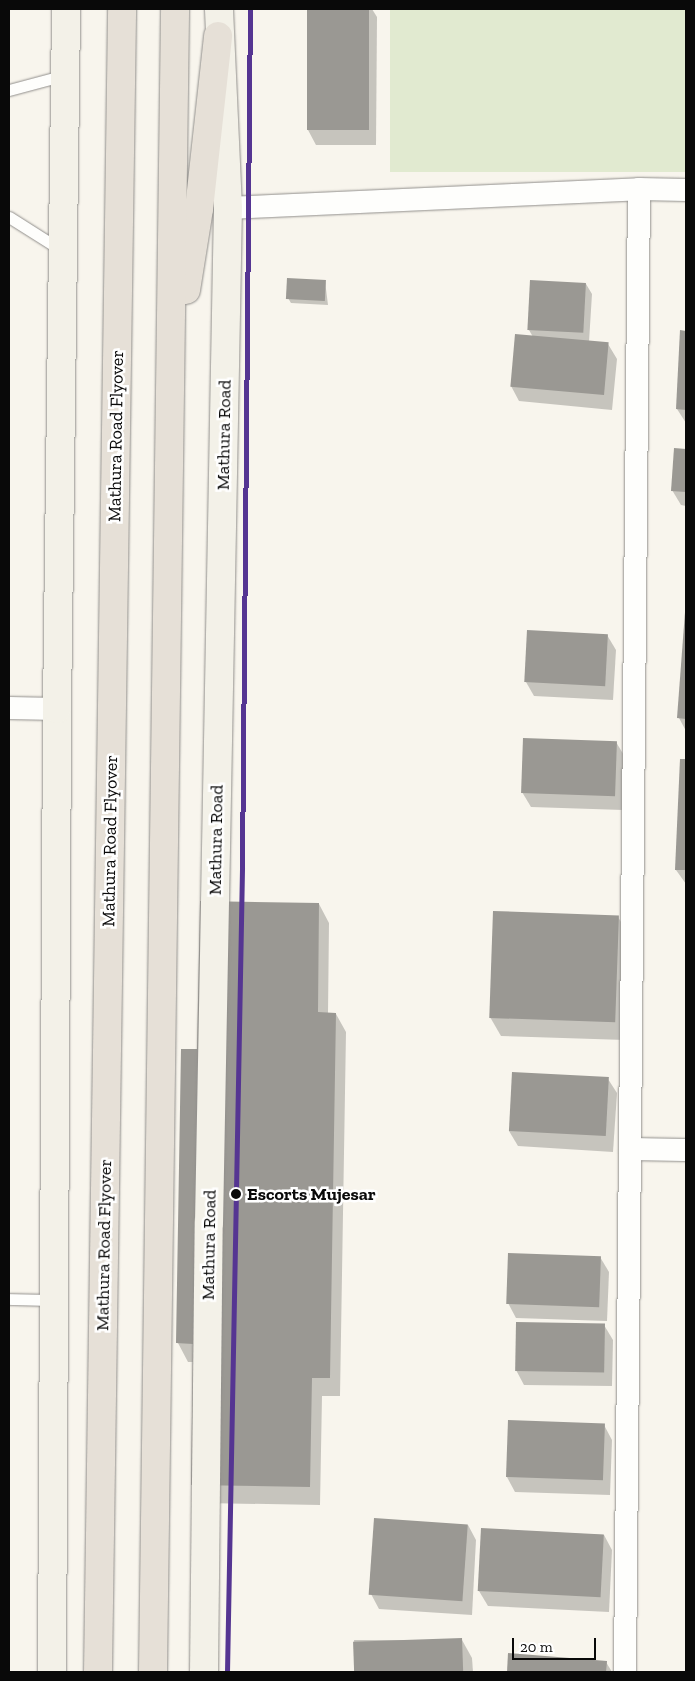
<!DOCTYPE html>
<style>
body{margin:0}
#map{position:relative;width:695px;height:1681px;overflow:hidden;background:#f8f5ed;font-family:"Zilla Slab",serif}
div>[style]{position:absolute}
[style*='--x']{left:calc(var(--x)*1px);top:calc(var(--y)*1px);width:calc(var(--w)*1px);rotate:calc(var(--a)*1deg)}
.green>*{inset:0;background:#e1ead0;transform-origin:0 0}
.shadow>*{inset:0;background:#0003}
.building>*{inset:0;background:#9a9893;transform-origin:0 0}
.roads{filter:drop-shadow(0 0 1px #918f8c) drop-shadow(0 0 1px #918f8c)}
.service>*{height:11px;margin:-5.5px;padding:0 5.5px;transform-origin:5.5px;border-radius:5.5px;background:#fefefc}
.minor>*{height:22px;margin:-11px;padding:0 11px;transform-origin:11px;border-radius:11px;background:#fefefc}
.secondary>*{height:28px;margin:-14px;padding:0 14px;transform-origin:14px;border-radius:14px;background:#f3f1e8}
.trunk>*{height:28px;margin:-14px;padding:0 14px;transform-origin:14px;border-radius:14px;background:#e6e0d7}
.metro-1>*{height:5px;margin:-2.5px;padding:0 2.5px;transform-origin:2.5px;border-radius:2.5px;background:#553592}
.dots>*{width:14px;height:14px;translate:-50% -50%;box-sizing:border-box;border:2px solid #fff;border-radius:50%}
span{translate:-50% -50%;white-space:nowrap;text-align:center;line-height:1.15;-webkit-text-stroke:5px #fff;paint-order:stroke}
.street-label{font-size:18px;color:#090909}
.stop-label{font-size:18px;color:#090909;font-weight:700}
.left{translate:0 -50%;text-align:left}
.frame{position:absolute;inset:0;border:10px solid #090909;pointer-events:none}
.scale{position:absolute;left:512px;top:1638px;width:84px;height:22px;box-sizing:border-box;border:2px solid #090909;border-top:0;padding-left:6px;font-size:15px;line-height:18px;white-space:nowrap;color:#090909;-webkit-text-stroke:4px #fff;paint-order:stroke}
</style>
<div id="map">
<div class="green">
<i style="left:390px;top:9px;width:296px;height:163px"></i>
</div>
<div class="shadow">
<i style="clip-path:polygon(308px 9px,372px 9px,377px 17px,376px 145px,316px 145px,308px 130px)"></i>
<i style="clip-path:polygon(325px 281px,328px 305px,291px 303px,288px 298px)"></i>
<i style="clip-path:polygon(532px 281px,586px 284px,592px 294px,589px 342px,608px 344px,617px 359px,612px 410px,519px 401px,511px 386px,533px 337px,529px 330px)"></i>
<i style="clip-path:polygon(682px 332px,686px 332px,686px 423px,677px 409px)"></i>
<i style="clip-path:polygon(675px 449px,686px 450px,686px 506px,681px 505px,672px 490px)"></i>
<i style="clip-path:polygon(686px 610px,686px 731px,679px 718px)"></i>
<i style="clip-path:polygon(607px 635px,616px 650px,613px 700px,534px 696px,526px 682px)"></i>
<i style="clip-path:polygon(616px 742px,625px 757px,623px 810px,531px 807px,522px 792px)"></i>
<i style="clip-path:polygon(681px 760px,686px 760px,686px 884px,676px 870px)"></i>
<i style="clip-path:polygon(319px 904px,329px 923px,328px 1014px,336px 1014px,346px 1032px,340px 1396px,322px 1396px,320px 1505px,203px 1503px,194px 1362px,188px 1362px,178px 1343px,183px 1051px,198px 1050px)"></i>
<i style="clip-path:polygon(618px 917px,629px 935px,625px 1040px,501px 1036px,490px 1017px)"></i>
<i style="clip-path:polygon(608px 1079px,617px 1093px,613px 1152px,518px 1146px,509px 1131px)"></i>
<i style="clip-path:polygon(600px 1257px,609px 1272px,607px 1321px,516px 1318px,508px 1303px)"></i>
<i style="clip-path:polygon(604px 1325px,613px 1340px,612px 1386px,524px 1385px,516px 1370px)"></i>
<i style="clip-path:polygon(604px 1425px,612px 1440px,610px 1495px,515px 1492px,507px 1477px)"></i>
<i style="clip-path:polygon(468px 1525px,476px 1540px,472px 1615px,379px 1609px,371px 1594px)"></i>
<i style="clip-path:polygon(482px 1529px,604px 1535px,612px 1550px,609px 1612px,488px 1606px,479px 1591px)"></i>
<i style="clip-path:polygon(354px 1640px,462px 1640px,472px 1658px,473px 1672px,355px 1672px)"></i>
<i style="clip-path:polygon(510px 1654px,606px 1662px,612px 1672px,508px 1672px)"></i>
</div>
<div class="building">
<i style="left:307px;top:9px;width:62px;height:121px"></i>
<i style="left:287px;top:278px;width:39px;height:21px;rotate:3deg"></i>
<i style="left:530px;top:280px;width:56px;height:50px;rotate:3deg"></i>
<i style="clip-path:polygon(680px 330px,686px 331px,686px 410px,676px 409px)"></i>
<i style="left:515px;top:334px;width:94px;height:53px;rotate:5deg"></i>
<i style="clip-path:polygon(674px 448px,686px 449px,686px 492px,671px 491px)"></i>
<i style="clip-path:polygon(685px 612px,686px 613px,686px 719px,677px 718px)"></i>
<i style="left:527px;top:630px;width:81px;height:52px;rotate:3deg"></i>
<i style="left:523px;top:738px;width:94px;height:55px;rotate:2deg"></i>
<i style="clip-path:polygon(680px 759px,686px 759px,686px 870px,675px 870px)"></i>
<i style="clip-path:polygon(200px 901px,319px 903px,318px 1012px,336px 1013px,330px 1378px,312px 1378px,310px 1487px,191px 1485px,193px 1344px,176px 1343px,181px 1049px,197px 1049px)"></i>
<i style="left:493px;top:911px;width:126px;height:107px;rotate:2deg"></i>
<i style="left:512px;top:1072px;width:97px;height:59px;rotate:3deg"></i>
<i style="left:508px;top:1253px;width:93px;height:51px;rotate:2deg"></i>
<i style="left:516px;top:1322px;width:89px;height:49px;rotate:1deg"></i>
<i style="left:508px;top:1420px;width:97px;height:57px;rotate:2deg"></i>
<i style="left:374px;top:1518px;width:94px;height:77px;rotate:4deg"></i>
<i style="left:481px;top:1528px;width:123px;height:63px;rotate:3deg"></i>
<i style="left:462px;top:1638px;width:34px;height:109px;rotate:88deg"></i>
<i style="clip-path:polygon(508px 1653px,607px 1661px,606px 1672px,507px 1672px)"></i>
</div>
<div class="roads">
<div class="service">
<i style="--x:9;--y:90;--w:58;--a:-15"></i>
<i style="--x:9;--y:217;--w:62;--a:32.4"></i>
<i style="--x:9;--y:1299;--w:45;--a:1.3"></i>
</div>
<div class="minor">
<i style="--x:228;--y:208;--w:411;--a:-2.6"></i>
<i style="--x:639;--y:189;--w:47;--a:1.2"></i>
<i style="--x:9;--y:708;--w:48;--a:1.2"></i>
<i style="--x:630;--y:1149;--w:56;--a:1"></i>
<i style="--x:625;--y:1672;--w:1483;--a:-89.46"></i>
</div>
<div class="secondary">
<i style="--x:52;--y:1672;--w:963;--a:-89.7"></i>
<i style="--x:57;--y:709;--w:700;--a:-89.26"></i>
<i style="--x:204;--y:1672;--w:449;--a:-89.4"></i>
<i style="--x:209;--y:1223;--w:1015;--a:-88.93"></i>
<i style="--x:228;--y:208;--w:199;--a:-92.6"></i>
</div>
<div class="trunk">
<i style="--x:186;--y:290;--w:82;--a:-80.9"></i>
<i style="--x:199;--y:209;--w:174;--a:-83.7"></i>
<i style="--x:98;--y:1672;--w:1663;--a:-89.17"></i>
<i style="--x:153;--y:1672;--w:1663;--a:-89.24"></i>
</div>
</div>
<div class="metro-1">
<i style="--x:227;--y:1672;--w:805;--a:-88.93"></i>
<i style="--x:242;--y:867;--w:858;--a:-89.47"></i>
</div>
<div class="dots">
<i style="left:236px;top:1194px;background:#090909"></i>
</div>
<div class="street-label">
<span style="left:224px;top:435px;rotate:-89deg">Mathura Road</span>
<span style="left:116px;top:436px;rotate:-89deg">Mathura Road Flyover</span>
<span style="left:216px;top:840px;rotate:-89deg">Mathura Road</span>
<span style="left:110px;top:841px;rotate:-89deg">Mathura Road Flyover</span>
<span style="left:104px;top:1245px;rotate:-89deg">Mathura Road Flyover</span>
<span style="left:209px;top:1245px;rotate:-89deg">Mathura Road</span>
</div>
<div class="stop-label">
<span class="left" style="left:247px;top:1194px">Escorts Mujesar</span>
</div>
<div class="frame"></div>
<div class="scale">20 m</div>
</div>
